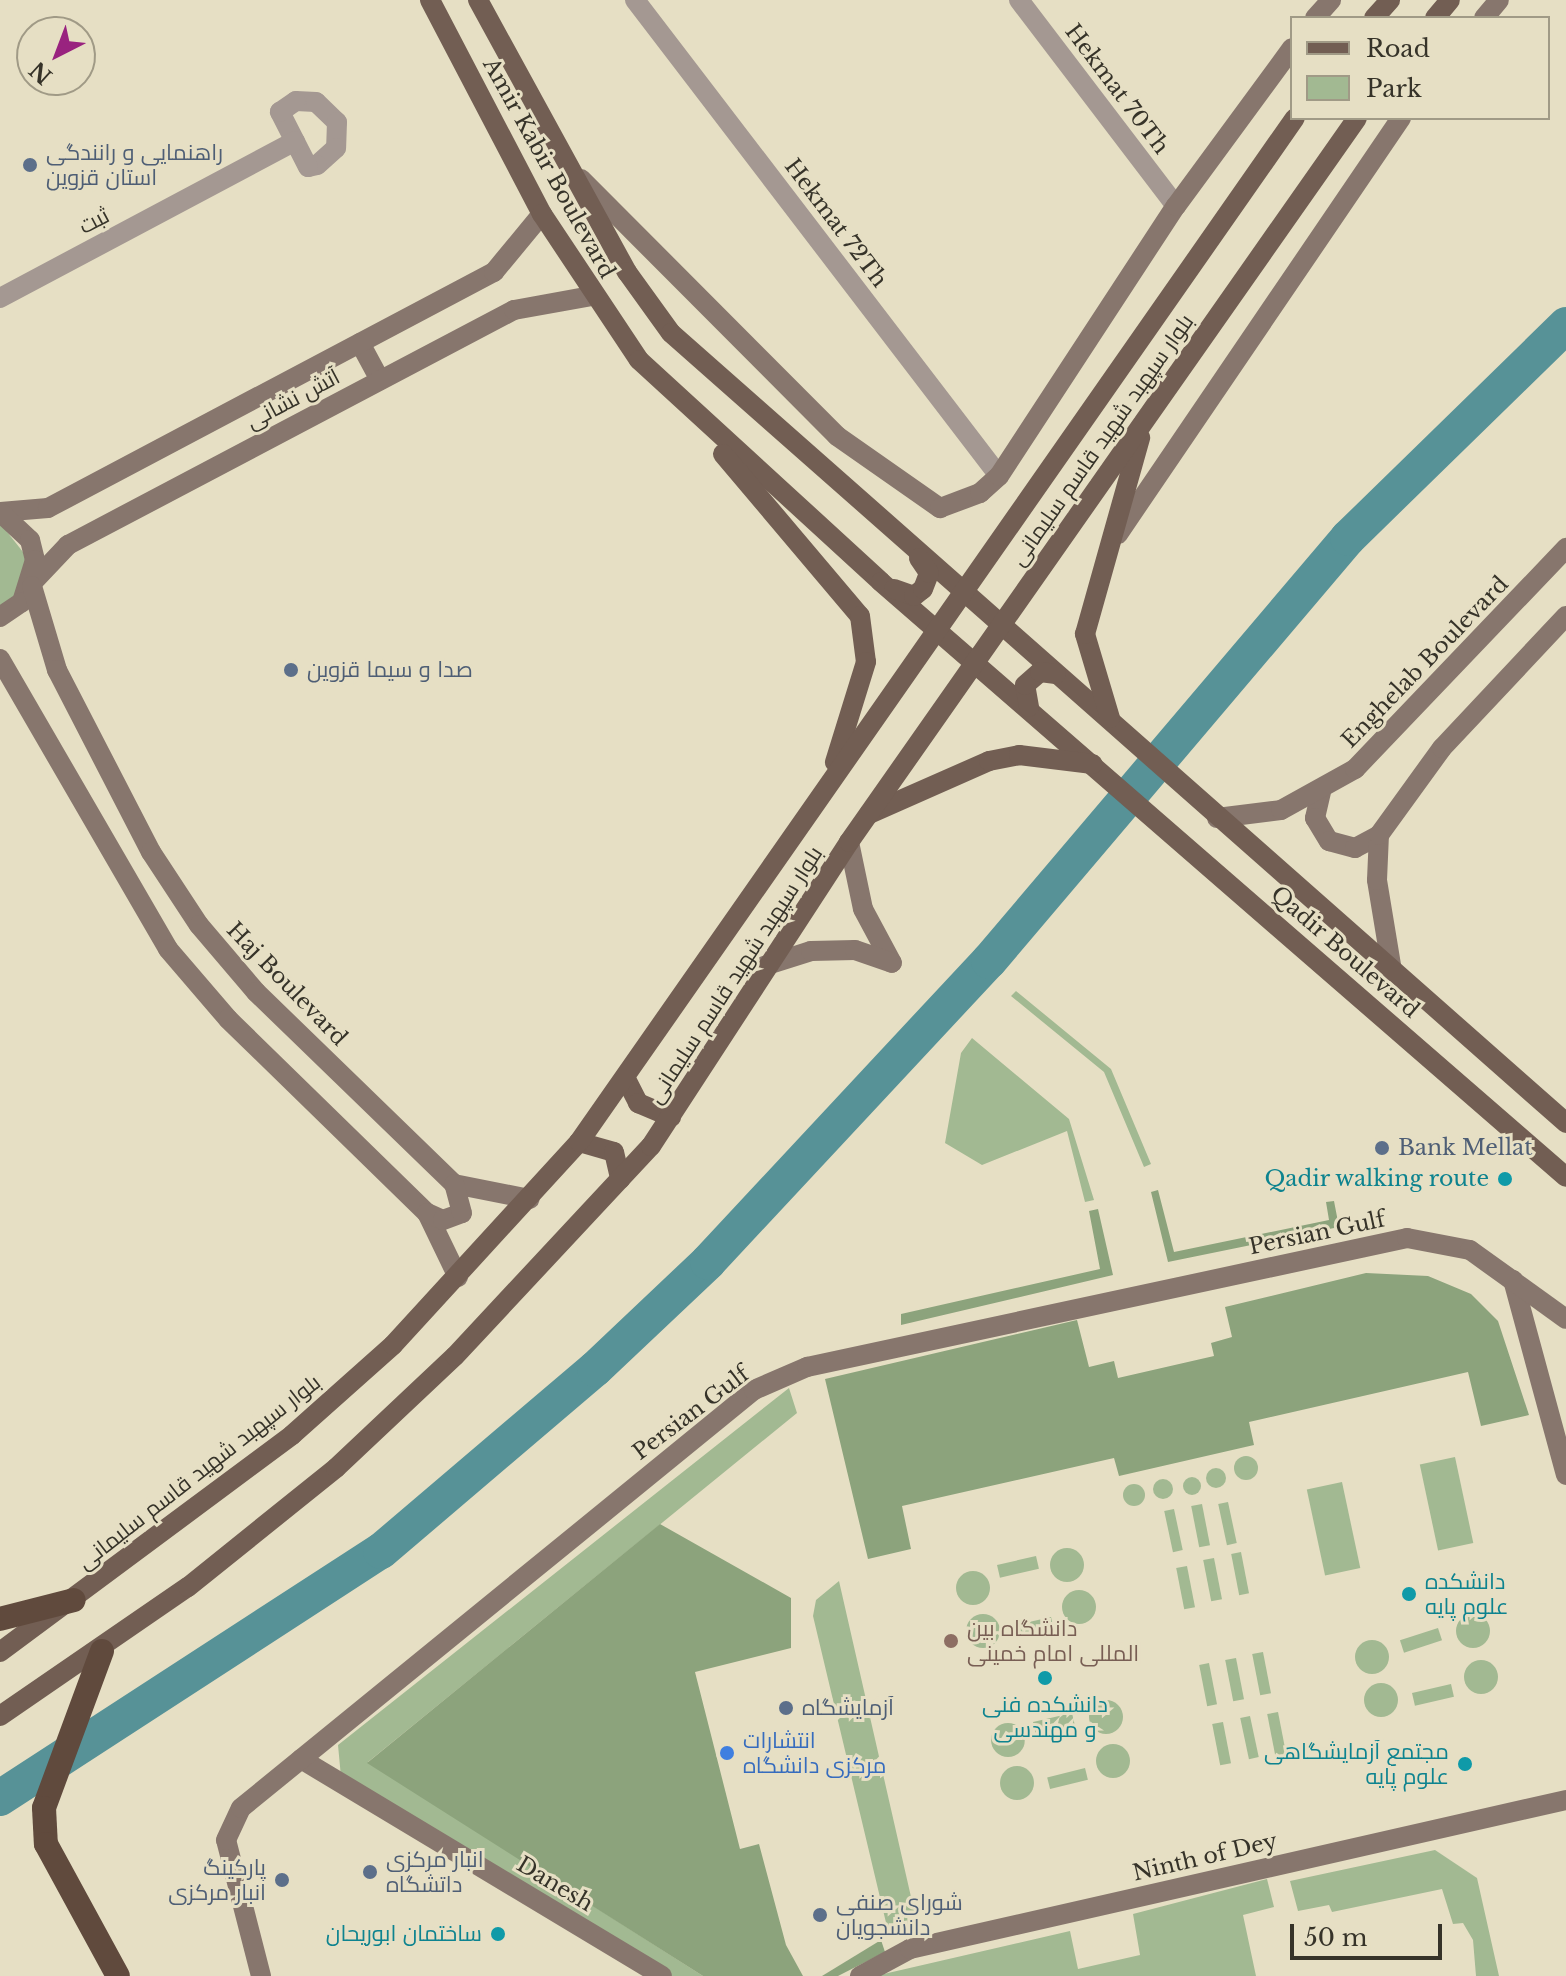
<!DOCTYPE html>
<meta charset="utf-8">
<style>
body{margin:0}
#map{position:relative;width:1566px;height:1976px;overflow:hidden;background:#e6dfc4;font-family:"Libre Baskerville",Cairo,serif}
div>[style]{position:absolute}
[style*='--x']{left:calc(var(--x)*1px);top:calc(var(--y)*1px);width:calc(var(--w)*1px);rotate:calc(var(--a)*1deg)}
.green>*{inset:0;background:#a2b992;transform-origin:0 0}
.round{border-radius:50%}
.forest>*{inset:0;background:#8ca37c}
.river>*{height:36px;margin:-18px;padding:0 18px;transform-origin:18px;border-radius:18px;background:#579297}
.street>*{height:20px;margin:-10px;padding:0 10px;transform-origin:10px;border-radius:10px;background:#a49892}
.secondary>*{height:20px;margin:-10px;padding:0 10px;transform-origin:10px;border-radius:10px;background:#87766d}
.primary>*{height:20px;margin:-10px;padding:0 10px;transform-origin:10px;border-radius:10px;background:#725e53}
.highway>*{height:24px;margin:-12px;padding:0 12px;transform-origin:12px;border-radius:12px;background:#604a3d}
.dots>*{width:22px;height:22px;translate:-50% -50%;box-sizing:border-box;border:4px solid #e6dfc4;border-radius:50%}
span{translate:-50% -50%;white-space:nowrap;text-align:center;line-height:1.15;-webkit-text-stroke:6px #e6dfc4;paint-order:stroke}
.street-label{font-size:22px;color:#363329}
.service-label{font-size:22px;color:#4e5e75}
.left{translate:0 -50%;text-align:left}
.right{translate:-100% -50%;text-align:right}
.culture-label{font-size:22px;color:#0d838f}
.education-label{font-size:22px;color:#785e54}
.shop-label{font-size:22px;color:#366cbe}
.legend{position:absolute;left:1290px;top:16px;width:260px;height:104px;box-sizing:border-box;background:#e6dfc4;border:2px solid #a09a86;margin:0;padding:10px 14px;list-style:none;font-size:24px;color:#363329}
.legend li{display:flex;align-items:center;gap:16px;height:40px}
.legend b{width:40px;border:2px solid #a09a86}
.north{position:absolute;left:16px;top:16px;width:80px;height:80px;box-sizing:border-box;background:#e6dfc4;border:2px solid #a09a86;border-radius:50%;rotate:222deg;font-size:22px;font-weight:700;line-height:32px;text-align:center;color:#363329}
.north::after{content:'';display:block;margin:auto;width:28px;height:36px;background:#99237f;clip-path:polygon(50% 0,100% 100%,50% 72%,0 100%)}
.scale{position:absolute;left:1290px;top:1924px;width:152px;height:36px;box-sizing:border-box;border:4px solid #363329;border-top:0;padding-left:10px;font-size:24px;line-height:28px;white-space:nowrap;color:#363329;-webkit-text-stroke:6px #e6dfc4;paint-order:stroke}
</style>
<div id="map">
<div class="green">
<i style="clip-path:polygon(0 523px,27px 557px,22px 589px,0 611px)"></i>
<i style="clip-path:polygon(1016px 991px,1111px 1069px,1151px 1164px,1144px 1167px,1104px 1072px,1011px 996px)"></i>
<i style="clip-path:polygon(972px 1038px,1069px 1119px,1094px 1200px,1085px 1202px,1067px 1131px,982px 1165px,945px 1143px,961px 1053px)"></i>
<i style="clip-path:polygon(789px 1388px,797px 1413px,368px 1762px,703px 1976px,672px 1976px,341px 1777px,338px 1745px)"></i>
<i class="round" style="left:1234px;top:1456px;width:24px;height:24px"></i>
<i style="left:1455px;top:1457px;width:88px;height:36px;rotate:78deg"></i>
<i class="round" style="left:1206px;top:1468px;width:20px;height:20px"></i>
<i class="round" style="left:1183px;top:1477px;width:18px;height:18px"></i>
<i class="round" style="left:1153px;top:1479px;width:20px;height:20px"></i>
<i style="left:1342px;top:1482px;width:88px;height:36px;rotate:78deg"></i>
<i class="round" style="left:1123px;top:1484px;width:22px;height:22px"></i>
<i style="left:1228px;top:1502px;width:42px;height:10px;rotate:78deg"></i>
<i style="left:1202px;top:1504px;width:42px;height:11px;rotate:79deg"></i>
<i style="left:1174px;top:1509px;width:42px;height:10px;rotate:78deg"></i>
<i class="round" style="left:1050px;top:1548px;width:34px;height:34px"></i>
<i style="left:1241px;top:1552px;width:42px;height:10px;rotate:79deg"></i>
<i style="left:1036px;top:1556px;width:13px;height:40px;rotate:77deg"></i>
<i style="left:1214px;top:1558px;width:42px;height:11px;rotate:79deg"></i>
<i style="left:1187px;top:1566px;width:42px;height:11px;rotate:79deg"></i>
<i class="round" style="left:956px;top:1571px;width:34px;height:34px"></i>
<i style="clip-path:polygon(839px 1581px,919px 1932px,909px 1934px,908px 1926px,888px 1931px,813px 1616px,816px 1600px)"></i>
<i class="round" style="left:1062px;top:1590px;width:34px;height:34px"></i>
<i class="round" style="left:966px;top:1614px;width:34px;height:34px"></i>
<i class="round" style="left:1456px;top:1614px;width:34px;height:34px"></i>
<i style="left:1051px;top:1617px;width:13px;height:41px;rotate:77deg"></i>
<i style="left:1438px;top:1628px;width:13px;height:40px;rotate:72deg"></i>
<i class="round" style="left:1355px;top:1640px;width:34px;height:34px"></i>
<i style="left:1263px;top:1652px;width:42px;height:11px;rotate:79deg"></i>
<i style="left:1236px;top:1658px;width:42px;height:11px;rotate:79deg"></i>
<i class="round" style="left:1464px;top:1660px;width:34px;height:34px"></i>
<i style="left:1209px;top:1663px;width:42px;height:10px;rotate:79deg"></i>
<i class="round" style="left:1364px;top:1683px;width:34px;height:34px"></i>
<i style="left:1451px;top:1684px;width:13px;height:40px;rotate:77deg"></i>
<i class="round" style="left:1089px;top:1700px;width:34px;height:34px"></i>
<i style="left:1278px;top:1712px;width:43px;height:11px;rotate:79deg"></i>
<i style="left:1072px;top:1713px;width:13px;height:40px;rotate:77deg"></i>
<i style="left:1250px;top:1716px;width:42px;height:10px;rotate:78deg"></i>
<i style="left:1223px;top:1722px;width:42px;height:11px;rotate:79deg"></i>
<i class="round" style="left:991px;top:1723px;width:34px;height:34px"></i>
<i class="round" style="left:1096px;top:1744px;width:34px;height:34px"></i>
<i class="round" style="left:1000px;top:1766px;width:34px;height:34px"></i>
<i style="left:1085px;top:1768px;width:12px;height:39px;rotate:76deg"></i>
<i style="clip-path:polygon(1435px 1850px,1477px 1878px,1499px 1976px,1476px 1976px,1473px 1940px,1463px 1923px,1453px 1924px,1442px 1889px,1332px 1912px,1329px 1905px,1298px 1911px,1290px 1881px)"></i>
<i style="clip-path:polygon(1267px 1879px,1274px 1907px,1243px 1915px,1256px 1976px,875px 1976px,1070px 1931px,1078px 1969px,1140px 1955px,1133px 1914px)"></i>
</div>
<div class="forest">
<i style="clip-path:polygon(1158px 1190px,1174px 1252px,1329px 1220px,1326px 1202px,1334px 1201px,1339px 1227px,1168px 1262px,1151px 1192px)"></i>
<i style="clip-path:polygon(1098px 1209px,1113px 1275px,901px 1325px,901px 1314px,1100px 1269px,1089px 1211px)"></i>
<i style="clip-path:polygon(1366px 1273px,1428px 1276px,1471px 1294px,1498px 1321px,1529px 1415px,1481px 1426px,1468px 1372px,1249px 1422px,1254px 1445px,1119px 1476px,1114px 1458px,902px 1506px,911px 1549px,868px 1559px,825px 1379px,1077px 1320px,1089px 1367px,1114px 1361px,1118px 1378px,1214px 1356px,1211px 1343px,1232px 1337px,1225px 1307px)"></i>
<i style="clip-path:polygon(660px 1524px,791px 1598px,791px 1648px,695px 1672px,740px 1849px,759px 1844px,786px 1945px,803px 1976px,703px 1976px,367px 1763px)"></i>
<i style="clip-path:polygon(881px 1940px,885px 1952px,838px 1976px,822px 1976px)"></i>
</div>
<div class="river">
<i style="--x:0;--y:1798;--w:454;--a:-33"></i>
<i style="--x:381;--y:1551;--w:281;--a:-40.4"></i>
<i style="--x:595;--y:1369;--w:156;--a:-43.4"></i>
<i style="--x:708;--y:1262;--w:412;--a:-47"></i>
<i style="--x:989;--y:961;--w:555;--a:-49.68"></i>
<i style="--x:1348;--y:538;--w:305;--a:-44.3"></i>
</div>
<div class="street">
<i style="--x:635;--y:0;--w:599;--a:52.59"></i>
<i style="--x:1019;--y:0;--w:259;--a:52.7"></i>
<i style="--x:296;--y:101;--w:20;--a:3"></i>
<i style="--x:316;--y:102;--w:29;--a:44"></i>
<i style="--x:337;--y:122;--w:26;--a:92"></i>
<i style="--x:336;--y:148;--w:25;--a:138"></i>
<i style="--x:317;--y:165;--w:9;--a:167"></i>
<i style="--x:308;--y:167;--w:62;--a:-117"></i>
<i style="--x:280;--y:112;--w:19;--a:-35"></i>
<i style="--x:0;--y:298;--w:334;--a:-28"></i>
</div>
<div class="secondary">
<i style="--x:1315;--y:18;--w:24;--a:-48"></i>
<i style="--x:1484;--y:18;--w:23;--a:-50"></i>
<i style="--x:581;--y:179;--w:363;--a:45.1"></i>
<i style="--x:837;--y:436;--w:126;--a:35"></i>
<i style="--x:940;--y:508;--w:43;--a:-20.6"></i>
<i style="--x:980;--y:493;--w:25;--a:-42"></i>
<i style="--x:999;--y:476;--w:323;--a:-56.8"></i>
<i style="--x:1176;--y:206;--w:196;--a:-53.7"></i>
<i style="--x:360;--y:343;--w:42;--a:61.6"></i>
<i style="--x:0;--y:512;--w:48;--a:-4.8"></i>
<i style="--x:48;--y:508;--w:505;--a:-27.89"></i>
<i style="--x:494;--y:272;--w:75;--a:-50.4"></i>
<i style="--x:0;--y:512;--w:41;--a:43"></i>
<i style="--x:30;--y:540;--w:21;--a:76"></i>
<i style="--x:35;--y:560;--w:44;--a:107.2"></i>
<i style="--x:22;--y:602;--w:27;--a:146"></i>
<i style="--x:1118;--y:534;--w:503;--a:-55.77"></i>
<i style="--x:34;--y:581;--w:50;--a:-46.6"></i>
<i style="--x:68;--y:545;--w:504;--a:-27.79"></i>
<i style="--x:514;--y:310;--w:78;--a:-10.3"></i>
<i style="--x:32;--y:586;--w:88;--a:73.4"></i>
<i style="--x:57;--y:670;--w:205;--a:62.7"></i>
<i style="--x:151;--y:852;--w:87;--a:56.7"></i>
<i style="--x:199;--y:925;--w:88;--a:49.6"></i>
<i style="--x:256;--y:992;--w:276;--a:44.1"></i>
<i style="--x:454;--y:1184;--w:77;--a:11.2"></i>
<i style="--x:0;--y:659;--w:335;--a:59.9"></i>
<i style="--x:168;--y:949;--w:92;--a:49.4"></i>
<i style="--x:228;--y:1019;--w:278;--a:44.3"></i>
<i style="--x:427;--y:1213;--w:71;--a:64.2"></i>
<i style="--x:1321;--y:792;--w:27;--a:103"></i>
<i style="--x:1315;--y:818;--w:27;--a:59"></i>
<i style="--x:1329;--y:841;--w:27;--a:15"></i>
<i style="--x:1355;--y:848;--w:27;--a:-28"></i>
<i style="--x:1217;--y:818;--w:64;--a:-7.1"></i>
<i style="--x:1281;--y:810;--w:85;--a:-29"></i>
<i style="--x:1355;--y:769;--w:306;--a:-46.3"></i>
<i style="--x:849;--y:842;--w:68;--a:78.2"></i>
<i style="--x:863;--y:909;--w:61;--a:61.8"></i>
<i style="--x:764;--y:966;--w:49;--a:-17.7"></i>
<i style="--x:811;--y:951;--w:44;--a:-1.3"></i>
<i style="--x:855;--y:950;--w:39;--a:19"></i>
<i style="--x:1392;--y:971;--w:92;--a:-99.4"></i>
<i style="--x:1377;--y:880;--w:45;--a:-87.5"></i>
<i style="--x:1379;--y:835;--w:107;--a:-54.1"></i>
<i style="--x:1442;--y:748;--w:181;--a:-46.8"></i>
<i style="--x:427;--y:1213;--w:17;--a:24"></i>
<i style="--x:443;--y:1220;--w:20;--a:-20"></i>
<i style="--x:462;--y:1213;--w:30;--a:-105"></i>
<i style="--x:1513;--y:1280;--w:202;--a:74.8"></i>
<i style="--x:301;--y:1759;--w:421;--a:31"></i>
<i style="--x:261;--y:1976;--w:140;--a:-104.4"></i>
<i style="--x:226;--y:1840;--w:35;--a:-65"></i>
<i style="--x:241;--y:1808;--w:662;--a:-39.17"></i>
<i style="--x:754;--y:1390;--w:58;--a:-23.5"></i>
<i style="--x:807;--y:1367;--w:614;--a:-12.13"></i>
<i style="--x:1407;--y:1238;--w:64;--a:10.8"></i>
<i style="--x:1470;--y:1250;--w:118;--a:35.7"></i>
<i style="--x:860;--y:1976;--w:57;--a:-28.4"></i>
<i style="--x:910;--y:1949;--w:673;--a:-12.8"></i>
</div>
<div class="primary">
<i style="--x:430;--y:0;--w:242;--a:62.4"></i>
<i style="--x:542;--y:214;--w:175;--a:56.4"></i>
<i style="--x:639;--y:360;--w:328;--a:42.5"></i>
<i style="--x:881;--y:582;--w:907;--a:40.98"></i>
<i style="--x:478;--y:0;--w:310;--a:61.3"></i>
<i style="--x:627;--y:272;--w:75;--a:54.2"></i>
<i style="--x:671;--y:333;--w:1194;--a:41.43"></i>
<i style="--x:1374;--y:18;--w:24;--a:-48"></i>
<i style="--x:1435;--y:18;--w:23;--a:-50"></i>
<i style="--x:723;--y:454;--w:212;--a:49.8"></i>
<i style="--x:860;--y:616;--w:46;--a:82.6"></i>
<i style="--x:866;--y:662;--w:105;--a:107.2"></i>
<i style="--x:894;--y:589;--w:21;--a:19"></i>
<i style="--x:914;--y:596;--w:11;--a:-38"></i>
<i style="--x:923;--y:589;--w:17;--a:-69"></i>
<i style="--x:929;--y:573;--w:18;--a:-124"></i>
<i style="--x:1029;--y:707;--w:22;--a:-100"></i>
<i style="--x:1025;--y:685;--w:20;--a:-41"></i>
<i style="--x:1040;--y:672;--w:16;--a:7"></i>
<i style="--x:1110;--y:718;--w:88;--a:-106.6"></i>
<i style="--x:1085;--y:634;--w:204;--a:-74.3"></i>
<i style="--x:869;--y:814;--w:131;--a:-23.8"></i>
<i style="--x:989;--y:761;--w:31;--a:-11"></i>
<i style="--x:1019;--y:755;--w:74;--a:7"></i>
<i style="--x:627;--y:1081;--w:25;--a:63"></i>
<i style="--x:638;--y:1103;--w:36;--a:23"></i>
<i style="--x:579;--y:1142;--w:36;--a:16"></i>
<i style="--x:614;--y:1152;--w:28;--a:77"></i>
<i style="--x:0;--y:1652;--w:364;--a:-36.6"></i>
<i style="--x:292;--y:1435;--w:135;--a:-41.7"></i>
<i style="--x:393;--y:1345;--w:275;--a:-47.5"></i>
<i style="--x:579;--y:1142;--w:1249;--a:-55.04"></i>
<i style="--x:0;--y:1716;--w:228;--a:-34.5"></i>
<i style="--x:188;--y:1587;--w:190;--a:-38.8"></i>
<i style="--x:336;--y:1468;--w:163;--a:-43.3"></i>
<i style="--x:455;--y:1356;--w:287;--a:-47"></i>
<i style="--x:651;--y:1146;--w:363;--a:-56.9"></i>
<i style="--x:849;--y:842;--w:884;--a:-54.94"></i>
</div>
<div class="highway">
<i style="--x:0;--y:1619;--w:76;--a:-14.4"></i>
<i style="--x:102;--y:1651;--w:167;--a:110.3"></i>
<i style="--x:44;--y:1808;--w:36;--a:87"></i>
<i style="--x:46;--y:1844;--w:150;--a:61.4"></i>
</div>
<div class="dots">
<i style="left:30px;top:165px;background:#5c6f8a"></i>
<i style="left:291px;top:670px;background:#5c6f8a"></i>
<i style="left:1382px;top:1148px;background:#5c6f8a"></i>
<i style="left:1505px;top:1179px;background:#0f9aa8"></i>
<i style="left:1409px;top:1594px;background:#0f9aa8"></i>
<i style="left:951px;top:1641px;background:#8d6e63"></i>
<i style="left:1045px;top:1678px;background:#0f9aa8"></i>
<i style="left:786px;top:1708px;background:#5c6f8a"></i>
<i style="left:727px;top:1753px;background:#3f7fe0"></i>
<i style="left:1465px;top:1764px;background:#0f9aa8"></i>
<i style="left:370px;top:1872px;background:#5c6f8a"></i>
<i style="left:282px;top:1880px;background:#5c6f8a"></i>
<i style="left:820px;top:1915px;background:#5c6f8a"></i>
<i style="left:498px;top:1934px;background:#0f9aa8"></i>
</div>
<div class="street-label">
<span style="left:1117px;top:89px;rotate:53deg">Hekmat 70Th</span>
<span style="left:549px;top:168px;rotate:61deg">Amir Kabir Boulevard</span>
<span style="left:94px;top:221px;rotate:-28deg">ثبت</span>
<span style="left:836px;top:223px;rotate:53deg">Hekmat 72Th</span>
<span style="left:293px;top:399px;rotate:-28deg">آتش نشانی</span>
<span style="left:1102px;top:440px;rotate:-55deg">بلوار سپهبد شهید قاسم سلیمانی</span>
<span style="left:1425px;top:662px;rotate:-46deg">Enghelab Boulevard</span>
<span style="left:1345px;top:952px;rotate:41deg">Qadir Boulevard</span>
<span style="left:735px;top:975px;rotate:-57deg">بلوار سپهبد شهید قاسم سلیمانی</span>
<span style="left:287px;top:984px;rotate:46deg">Haj Boulevard</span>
<span style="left:1317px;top:1233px;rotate:-12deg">Persian Gulf</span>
<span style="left:691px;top:1413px;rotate:-37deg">Persian Gulf</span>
<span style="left:199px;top:1472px;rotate:-38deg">بلوار سپهبد شهید قاسم سلیمانی</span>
<span style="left:1205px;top:1857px;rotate:-13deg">Ninth of Dey</span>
<span style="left:555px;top:1884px;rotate:31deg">Danesh</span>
</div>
<div class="service-label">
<span class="left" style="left:46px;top:165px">راهنمایی و رانندگی<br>استان قزوین</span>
<span class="left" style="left:307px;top:670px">صدا و سیما قزوین</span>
<span class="left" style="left:1398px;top:1148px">Bank Mellat</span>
<span class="left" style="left:802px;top:1708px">آزمایشگاه</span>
<span class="left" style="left:386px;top:1872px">انبار مرکزی<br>داتشگاه</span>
<span class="right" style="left:266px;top:1880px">پارکینگ<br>انبار مرکزی</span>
<span class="left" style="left:836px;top:1915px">شورای صنفی<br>دانشجویان</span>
</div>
<div class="culture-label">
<span class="right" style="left:1489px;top:1179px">Qadir walking route</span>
<span class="left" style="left:1425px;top:1594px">دانشکده<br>علوم پایه</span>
<span style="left:1045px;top:1717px">دانشکده فنی<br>و مهندسی</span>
<span class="right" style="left:1449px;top:1764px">مجتمع آزمایشگاهی<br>علوم پایه</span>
<span class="right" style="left:482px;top:1934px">ساختمان ابوریحان</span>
</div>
<div class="education-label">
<span class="left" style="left:967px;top:1641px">دانشگاه بین<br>المللی امام خمینی</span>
</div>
<div class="shop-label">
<span class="left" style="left:743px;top:1753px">انتشارات<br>مرکزی دانشگاه</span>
</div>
<ul class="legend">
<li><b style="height:10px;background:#725e53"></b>Road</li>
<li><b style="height:22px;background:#a2b992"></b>Park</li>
</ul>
<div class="north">N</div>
<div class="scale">50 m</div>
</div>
